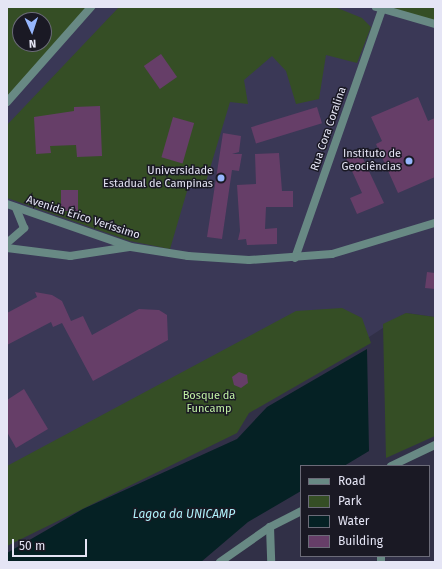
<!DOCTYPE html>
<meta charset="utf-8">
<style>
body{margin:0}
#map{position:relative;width:442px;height:569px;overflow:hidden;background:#313047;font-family:"Fira Sans",sans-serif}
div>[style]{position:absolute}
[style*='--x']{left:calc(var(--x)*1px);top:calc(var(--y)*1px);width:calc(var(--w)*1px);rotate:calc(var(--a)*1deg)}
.built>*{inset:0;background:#3a3856}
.green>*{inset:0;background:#354e25}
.water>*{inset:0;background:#052124}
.building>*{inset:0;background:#663e68;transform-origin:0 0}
.minor>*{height:8px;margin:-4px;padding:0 4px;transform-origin:4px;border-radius:4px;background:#688984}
.tertiary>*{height:8px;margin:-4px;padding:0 4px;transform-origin:4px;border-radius:4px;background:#688984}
.dots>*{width:11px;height:11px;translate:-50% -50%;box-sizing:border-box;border:2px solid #1a1924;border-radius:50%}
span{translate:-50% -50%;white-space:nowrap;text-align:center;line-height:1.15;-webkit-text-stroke:3px #1a1924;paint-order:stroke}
.street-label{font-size:11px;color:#e5e5f5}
.poi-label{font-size:11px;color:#e5e5f5}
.right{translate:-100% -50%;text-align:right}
.park-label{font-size:11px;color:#c2f3a5}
.water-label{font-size:12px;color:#aff2fb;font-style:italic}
.frame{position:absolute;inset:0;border:8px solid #e5e5f5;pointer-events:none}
.legend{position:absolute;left:300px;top:465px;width:130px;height:92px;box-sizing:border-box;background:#1a1924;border:1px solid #6b6b78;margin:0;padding:5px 7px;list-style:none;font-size:12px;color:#e5e5f5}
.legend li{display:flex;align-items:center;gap:8px;height:20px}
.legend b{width:20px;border:1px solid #6b6b78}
.north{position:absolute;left:12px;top:12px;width:40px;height:40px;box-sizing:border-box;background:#1a1924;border:1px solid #6b6b78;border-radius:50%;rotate:177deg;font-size:11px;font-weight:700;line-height:16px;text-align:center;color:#e5e5f5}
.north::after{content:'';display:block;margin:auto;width:14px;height:18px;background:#96b6fd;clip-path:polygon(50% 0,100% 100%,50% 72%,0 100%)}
.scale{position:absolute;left:12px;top:539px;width:75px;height:18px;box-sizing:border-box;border:2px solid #e5e5f5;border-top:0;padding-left:5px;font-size:12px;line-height:14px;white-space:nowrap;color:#e5e5f5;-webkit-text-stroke:3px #1a1924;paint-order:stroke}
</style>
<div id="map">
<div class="built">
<i style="clip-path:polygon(evenodd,7px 7px,435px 7px,435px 317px,406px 313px,349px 350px,7px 533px,7px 7px,20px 20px,44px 20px,44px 44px,20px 44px,20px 20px)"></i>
</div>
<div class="green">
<i style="clip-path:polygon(evenodd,7px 7px,88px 7px,7px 98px,7px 7px,20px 20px,44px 20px,44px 44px,20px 44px,20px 20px)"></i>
<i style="clip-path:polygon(119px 7px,335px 7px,362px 18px,371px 27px,357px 63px,326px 55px,319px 99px,296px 104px,286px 71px,272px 56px,244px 80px,248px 104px,230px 102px,205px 185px,190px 181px,170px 249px,130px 241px,7px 198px,7px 125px)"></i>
<i style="clip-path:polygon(393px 7px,435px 7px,435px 22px,392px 12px)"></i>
<i style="clip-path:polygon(342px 308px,362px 318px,371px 343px,249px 413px,237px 433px,7px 546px,7px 466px,296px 311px)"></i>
<i style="clip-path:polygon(406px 313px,435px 317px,435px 436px,386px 458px,383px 324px)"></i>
</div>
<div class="water">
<i style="clip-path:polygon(367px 349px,369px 451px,344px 466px,301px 466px,301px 491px,248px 522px,201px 562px,7px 562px,7px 553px,83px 509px,237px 439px,267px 407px)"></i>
</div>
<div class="building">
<i style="left:161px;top:54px;width:28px;height:21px;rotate:55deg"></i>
<i style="clip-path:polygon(418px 97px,428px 121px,435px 118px,435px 177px,398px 193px,376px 144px,382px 141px,371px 117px)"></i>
<i style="clip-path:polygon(100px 106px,102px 156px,77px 157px,76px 145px,50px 146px,51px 153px,36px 154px,34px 117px,74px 111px,74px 107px)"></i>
<i style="left:317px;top:107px;width:17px;height:69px;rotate:73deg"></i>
<i style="left:173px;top:117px;width:22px;height:42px;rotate:16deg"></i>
<i style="clip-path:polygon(223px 133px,241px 136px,239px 152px,232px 154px,242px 154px,239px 171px,232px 170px,222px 239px,207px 237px)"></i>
<i style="clip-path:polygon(360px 152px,384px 203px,357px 214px,350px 198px,362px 193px,346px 158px)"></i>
<i style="clip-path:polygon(279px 153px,282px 191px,293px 191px,293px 207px,266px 207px,265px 229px,277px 228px,277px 244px,247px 245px,246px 239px,238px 240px,240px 231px,237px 185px,256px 184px,255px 154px)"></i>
<i style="left:61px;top:190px;width:17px;height:21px"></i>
<i style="clip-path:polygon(427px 272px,435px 273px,435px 289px,425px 288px)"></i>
<i style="clip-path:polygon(35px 292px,52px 295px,62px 301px,71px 321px,83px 316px,92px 335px,139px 309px,159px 310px,167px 315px,168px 340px,93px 381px,62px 323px,53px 327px,51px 322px,7px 345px,7px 313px,37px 297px)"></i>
<i style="clip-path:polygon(239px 372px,247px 375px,248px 383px,241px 388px,234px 385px,232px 377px)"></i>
<i style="clip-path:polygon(24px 389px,48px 429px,16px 448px,7px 432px,7px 400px)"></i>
</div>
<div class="minor">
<i style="--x:7;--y:102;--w:127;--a:-48.5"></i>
<i style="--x:295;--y:258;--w:266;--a:-70.7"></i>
<i style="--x:391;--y:466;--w:49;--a:-25.5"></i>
<i style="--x:270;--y:527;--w:35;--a:88"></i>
<i style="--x:220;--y:562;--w:61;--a:-35"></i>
<i style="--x:270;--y:527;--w:35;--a:-27"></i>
<i style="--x:381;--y:562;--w:6;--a:-90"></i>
</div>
<div class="tertiary">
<i style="--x:376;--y:7;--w:61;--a:16.1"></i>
<i style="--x:7;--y:204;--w:131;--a:19.1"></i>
<i style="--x:131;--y:247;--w:58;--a:9"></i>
<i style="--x:188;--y:256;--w:61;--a:3.8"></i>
<i style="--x:249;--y:260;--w:83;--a:-4.1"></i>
<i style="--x:332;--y:254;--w:108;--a:-16.8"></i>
<i style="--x:7;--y:243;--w:23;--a:-41"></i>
<i style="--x:24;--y:228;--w:22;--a:-112"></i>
<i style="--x:7;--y:248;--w:64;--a:7.2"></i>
<i style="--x:70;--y:256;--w:60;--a:-8.7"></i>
</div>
<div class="dots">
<i style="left:409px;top:161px;background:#96b6fd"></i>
<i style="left:221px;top:178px;background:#96b6fd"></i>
</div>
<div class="street-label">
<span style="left:329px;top:129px;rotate:-71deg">Rua Cora Coralina</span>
<span style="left:83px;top:218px;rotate:18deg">Avenida Érico Veríssimo</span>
</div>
<div class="poi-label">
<span class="right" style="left:401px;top:161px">Instituto de<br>Geociências</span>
<span class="right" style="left:213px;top:178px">Universidade<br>Estadual de Campinas</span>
</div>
<div class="park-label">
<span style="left:209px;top:403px">Bosque da<br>Funcamp</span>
</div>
<div class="water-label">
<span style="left:184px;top:515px">Lagoa da UNICAMP</span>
</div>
<div class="frame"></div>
<ul class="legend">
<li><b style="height:5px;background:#688984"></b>Road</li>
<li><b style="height:11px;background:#354e25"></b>Park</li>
<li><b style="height:11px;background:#052124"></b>Water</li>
<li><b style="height:11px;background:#663e68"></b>Building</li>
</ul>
<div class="north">N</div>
<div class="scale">50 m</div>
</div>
